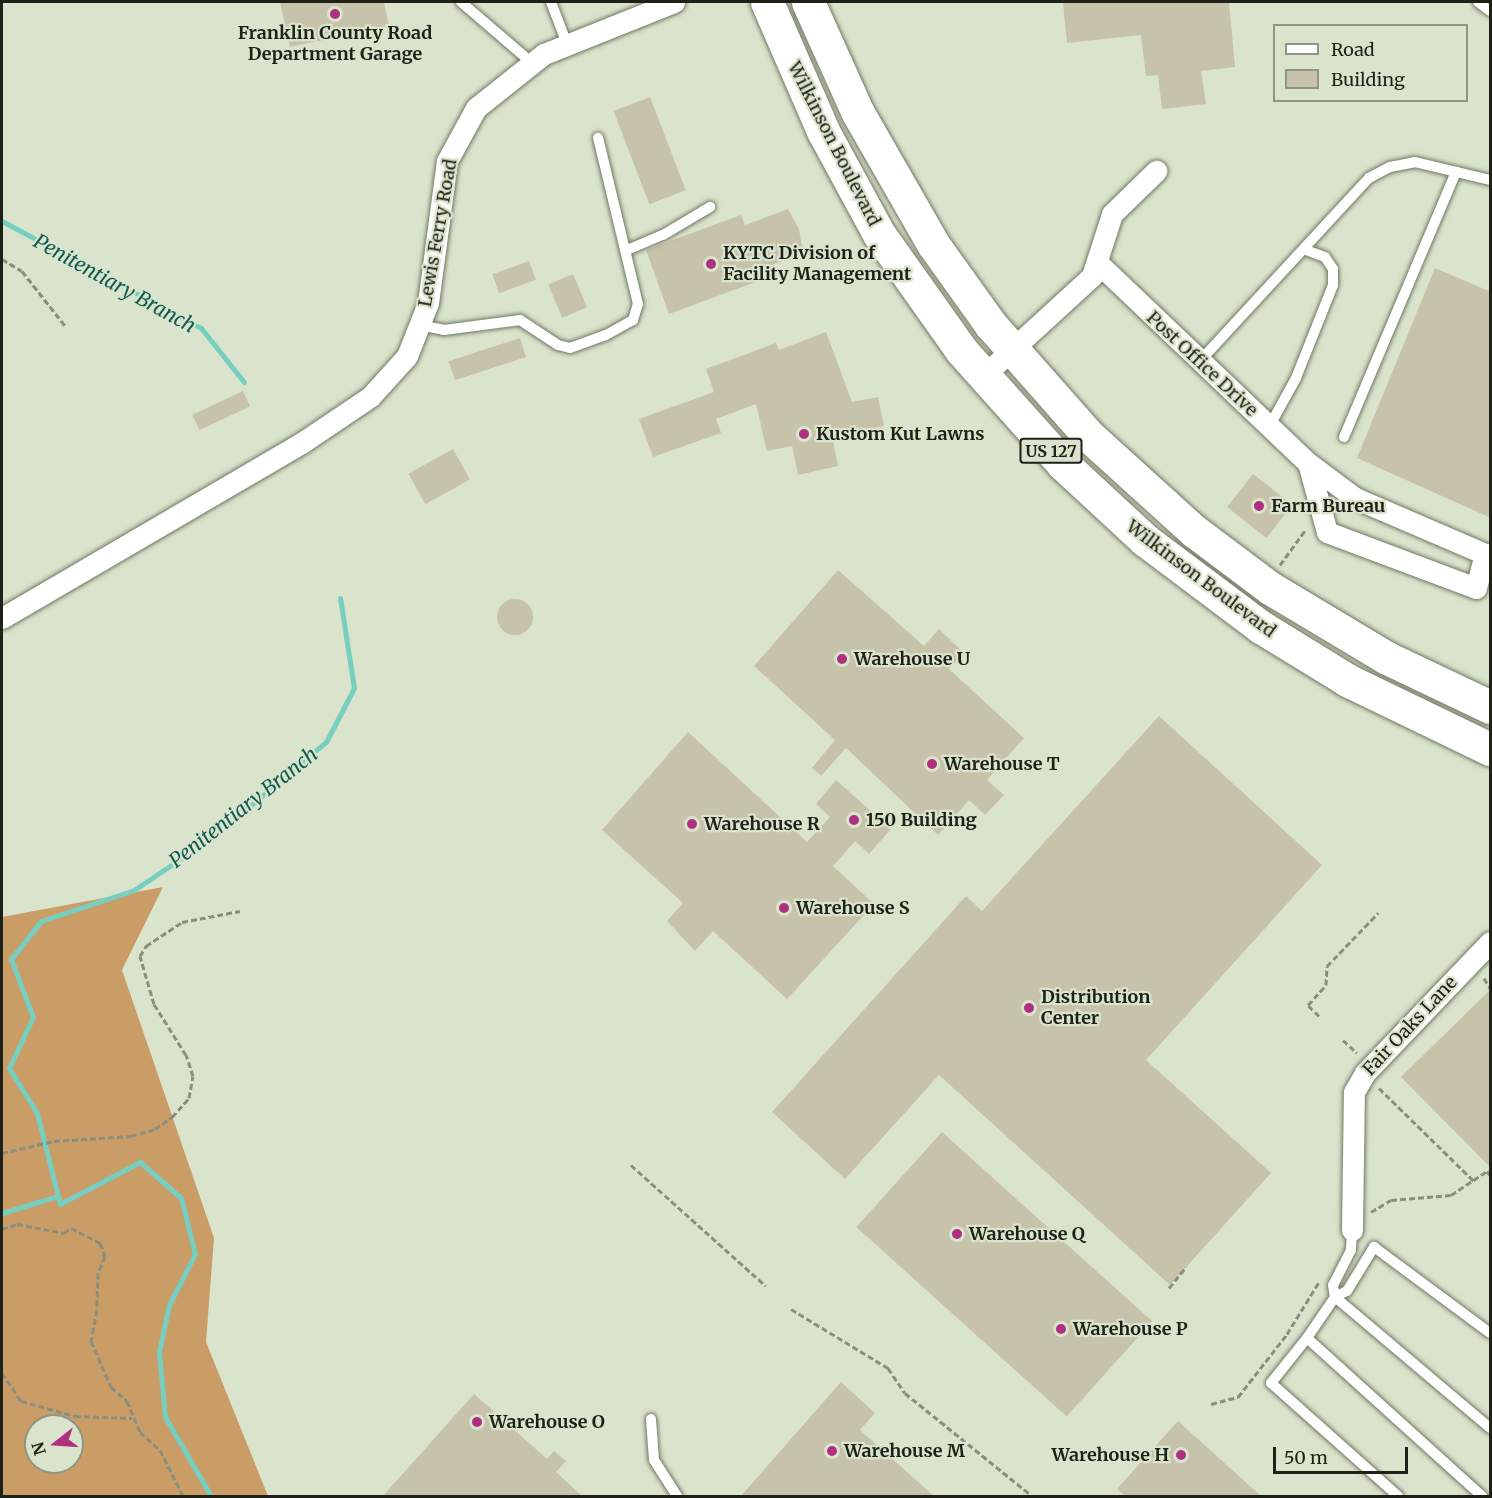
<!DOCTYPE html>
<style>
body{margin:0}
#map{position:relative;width:1492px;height:1498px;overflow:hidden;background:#dae4cc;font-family:Merriweather,serif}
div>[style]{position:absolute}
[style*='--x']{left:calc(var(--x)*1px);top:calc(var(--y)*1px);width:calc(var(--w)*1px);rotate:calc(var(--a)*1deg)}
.forest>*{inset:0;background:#ca9c66}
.stream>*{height:5px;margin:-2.5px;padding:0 2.5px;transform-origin:2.5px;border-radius:2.5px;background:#76cfc0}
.building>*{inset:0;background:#c7c2aa;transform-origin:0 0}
.round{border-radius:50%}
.path>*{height:3px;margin-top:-1.5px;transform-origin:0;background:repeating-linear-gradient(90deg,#888f7e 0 6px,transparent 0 9px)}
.roads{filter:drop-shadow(0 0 2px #707963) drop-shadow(0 0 2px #707963)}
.lane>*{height:10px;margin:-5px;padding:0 5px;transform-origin:5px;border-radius:5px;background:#fff}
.street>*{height:21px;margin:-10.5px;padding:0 10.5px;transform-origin:10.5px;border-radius:10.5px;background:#fff}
.highway>*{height:33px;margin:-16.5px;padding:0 16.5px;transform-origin:16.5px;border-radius:16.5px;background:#fff}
.dots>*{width:16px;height:16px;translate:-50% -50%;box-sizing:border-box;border:3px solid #dae4cc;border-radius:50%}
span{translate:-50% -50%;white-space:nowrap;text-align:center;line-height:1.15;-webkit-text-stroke:4.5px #dae4cc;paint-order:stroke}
.shield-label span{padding:2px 4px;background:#dae4cc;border:2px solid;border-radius:4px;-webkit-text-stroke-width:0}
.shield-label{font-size:16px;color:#1d2118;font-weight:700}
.poi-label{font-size:18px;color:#1d2118;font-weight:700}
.left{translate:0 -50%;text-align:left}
.right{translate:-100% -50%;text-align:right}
.street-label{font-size:18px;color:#1d2118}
.water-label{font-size:20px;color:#0e5b51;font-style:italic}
.frame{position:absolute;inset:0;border:3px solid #1d2118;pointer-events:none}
.legend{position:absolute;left:1273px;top:24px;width:195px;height:78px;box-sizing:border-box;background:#dae4cc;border:2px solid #8e9684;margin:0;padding:8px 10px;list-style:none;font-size:18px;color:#1d2118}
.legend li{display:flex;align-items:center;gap:12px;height:30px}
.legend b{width:30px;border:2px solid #8e9684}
.north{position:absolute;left:24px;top:1414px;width:60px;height:60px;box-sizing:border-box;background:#dae4cc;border:2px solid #8e9684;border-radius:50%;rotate:253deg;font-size:16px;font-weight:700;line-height:24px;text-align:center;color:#1d2118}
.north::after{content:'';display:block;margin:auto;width:21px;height:27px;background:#af307f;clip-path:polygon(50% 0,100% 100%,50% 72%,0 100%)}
.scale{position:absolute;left:1273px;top:1447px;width:135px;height:27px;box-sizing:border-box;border:3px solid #1d2118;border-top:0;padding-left:8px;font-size:18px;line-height:21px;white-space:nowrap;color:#1d2118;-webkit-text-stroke:4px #dae4cc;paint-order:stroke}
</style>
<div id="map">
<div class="forest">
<i style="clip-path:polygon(evenodd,163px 887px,122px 970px,214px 1238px,206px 1342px,268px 1496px,2px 1496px,2px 917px,163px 887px,36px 1426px,72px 1426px,72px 1462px,36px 1462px,36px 1426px)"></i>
</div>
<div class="stream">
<i style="--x:2;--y:221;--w:226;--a:28.3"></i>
<i style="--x:201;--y:328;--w:69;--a:51.5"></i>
<i style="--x:2;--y:1213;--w:59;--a:-16.9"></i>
<i style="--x:211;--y:1496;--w:91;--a:-120.2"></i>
<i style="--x:165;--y:1417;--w:65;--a:-95.3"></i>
<i style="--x:159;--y:1352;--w:48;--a:-78"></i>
<i style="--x:169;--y:1305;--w:57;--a:-63"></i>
<i style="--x:195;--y:1254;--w:58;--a:-104"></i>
<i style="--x:181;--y:1198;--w:55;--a:-138.7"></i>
<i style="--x:140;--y:1162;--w:90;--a:152.3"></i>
<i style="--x:60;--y:1204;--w:94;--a:-104.2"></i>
<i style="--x:37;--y:1113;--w:53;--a:-121.9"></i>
<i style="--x:9;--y:1068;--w:56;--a:-64.8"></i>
<i style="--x:33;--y:1017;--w:62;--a:-110.8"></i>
<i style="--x:11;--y:959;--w:48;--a:-51.7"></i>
<i style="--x:41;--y:921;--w:98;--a:-18.4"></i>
<i style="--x:134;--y:890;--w:95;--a:-33.9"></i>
<i style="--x:213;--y:837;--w:148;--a:-40.1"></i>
<i style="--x:326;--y:742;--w:61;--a:-62.6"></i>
<i style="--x:354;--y:688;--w:91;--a:-98.8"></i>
</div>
<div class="building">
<i style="clip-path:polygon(280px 2px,384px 2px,389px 26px,290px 47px)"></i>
<i style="clip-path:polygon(1063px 2px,1229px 2px,1235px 67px,1201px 71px,1206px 104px,1162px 109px,1158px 75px,1146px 76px,1141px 35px,1067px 43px)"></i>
<i style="left:650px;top:97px;width:100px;height:39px;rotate:69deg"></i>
<i style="clip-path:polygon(788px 209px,799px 229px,803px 253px,762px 269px,766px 278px,669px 314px,646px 250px,741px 215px,745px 225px)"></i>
<i style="left:529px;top:261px;width:20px;height:39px;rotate:70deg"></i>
<i style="clip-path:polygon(1435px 268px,1491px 292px,1491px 518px,1357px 458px)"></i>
<i style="left:573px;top:274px;width:36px;height:27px;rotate:67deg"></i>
<i style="clip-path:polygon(826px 332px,852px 402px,878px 397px,884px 426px,832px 437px,838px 466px,798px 475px,792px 446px,767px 451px,756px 404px,716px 419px,721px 433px,653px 457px,639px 419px,714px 392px,706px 369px,776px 343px,779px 350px)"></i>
<i style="left:520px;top:338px;width:20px;height:75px;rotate:72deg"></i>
<i style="left:243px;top:391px;width:17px;height:56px;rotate:65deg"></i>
<i style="left:453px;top:449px;width:35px;height:51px;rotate:61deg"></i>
<i style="left:1253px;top:474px;width:50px;height:42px;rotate:38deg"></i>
<i style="clip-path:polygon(838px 570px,924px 646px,939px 629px,964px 653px,949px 669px,1024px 738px,987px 780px,1004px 795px,985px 815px,969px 800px,938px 835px,846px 748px,821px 776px,812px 768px,835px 740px,754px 666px)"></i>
<i class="round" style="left:497px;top:599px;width:36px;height:36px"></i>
<i style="clip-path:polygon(1159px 716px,1322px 865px,1146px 1060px,1271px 1173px,1170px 1285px,939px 1075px,845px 1179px,772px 1112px,966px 896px,982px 911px)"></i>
<i style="clip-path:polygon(688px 732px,807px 842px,830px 817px,816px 804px,836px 780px,891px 829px,869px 854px,855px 841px,833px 866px,874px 904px,787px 999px,713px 931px,695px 951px,667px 921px,683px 903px,602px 830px)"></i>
<i style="clip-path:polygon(1491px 989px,1491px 1168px,1401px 1077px)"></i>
<i style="left:942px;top:1132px;width:283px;height:128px;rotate:42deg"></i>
<i style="clip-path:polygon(841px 1382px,875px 1413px,860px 1430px,935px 1497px,740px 1497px)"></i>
<i style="clip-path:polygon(474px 1394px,547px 1459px,554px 1451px,566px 1461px,556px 1472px,583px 1497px,382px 1497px)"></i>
<i style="clip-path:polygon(1178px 1421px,1262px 1497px,1126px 1497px,1117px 1489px)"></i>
</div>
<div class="path">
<i style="--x:2;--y:259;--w:23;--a:31"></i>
<i style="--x:22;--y:271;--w:71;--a:51.8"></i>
<i style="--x:1280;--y:565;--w:44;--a:-54.2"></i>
<i style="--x:1484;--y:978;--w:12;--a:59"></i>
<i style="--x:1319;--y:1016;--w:16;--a:-135"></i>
<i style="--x:1308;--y:1005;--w:27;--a:-48"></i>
<i style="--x:1326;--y:985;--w:19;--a:-87"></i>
<i style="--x:1327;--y:966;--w:74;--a:-46.1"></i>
<i style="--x:1343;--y:1040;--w:19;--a:43"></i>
<i style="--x:1379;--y:1088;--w:133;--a:44.4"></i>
<i style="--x:2;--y:1153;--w:53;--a:-13"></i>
<i style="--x:54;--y:1141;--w:77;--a:-3.7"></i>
<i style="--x:131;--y:1136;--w:25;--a:-16"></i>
<i style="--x:155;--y:1129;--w:21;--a:-35"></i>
<i style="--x:172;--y:1117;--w:25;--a:-48"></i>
<i style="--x:189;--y:1098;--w:22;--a:-80"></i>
<i style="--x:193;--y:1076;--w:22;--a:-108"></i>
<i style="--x:186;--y:1055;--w:60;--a:-122.1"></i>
<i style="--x:154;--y:1004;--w:50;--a:-106.3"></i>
<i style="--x:140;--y:956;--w:12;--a:-59"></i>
<i style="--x:146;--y:946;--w:43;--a:-33.7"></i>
<i style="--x:182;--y:922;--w:59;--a:-10.7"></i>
<i style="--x:631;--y:1165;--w:181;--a:41.9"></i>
<i style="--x:1371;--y:1212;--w:23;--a:-31"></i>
<i style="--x:1391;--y:1200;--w:60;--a:-4.8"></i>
<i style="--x:1451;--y:1195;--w:43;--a:-33.7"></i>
<i style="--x:1487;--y:1171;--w:5;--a:53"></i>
<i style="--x:2;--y:1229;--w:16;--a:-18"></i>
<i style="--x:17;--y:1224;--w:48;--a:10.8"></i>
<i style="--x:64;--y:1233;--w:9;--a:-36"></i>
<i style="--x:71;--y:1228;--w:33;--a:27"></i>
<i style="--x:100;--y:1243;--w:14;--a:69"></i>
<i style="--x:105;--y:1256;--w:18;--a:112"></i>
<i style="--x:98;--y:1273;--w:37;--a:92"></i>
<i style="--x:97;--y:1310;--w:32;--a:101"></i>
<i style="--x:91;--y:1341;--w:50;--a:66.5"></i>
<i style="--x:111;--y:1387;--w:21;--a:41"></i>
<i style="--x:127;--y:1401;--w:34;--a:67"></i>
<i style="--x:140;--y:1432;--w:27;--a:42"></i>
<i style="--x:160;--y:1450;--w:51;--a:63.4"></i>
<i style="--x:1169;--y:1288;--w:27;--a:-51"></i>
<i style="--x:791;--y:1309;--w:114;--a:31.3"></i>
<i style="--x:888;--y:1368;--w:30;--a:56"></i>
<i style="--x:905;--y:1393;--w:164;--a:39"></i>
<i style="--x:2;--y:1373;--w:34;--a:56"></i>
<i style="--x:21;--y:1401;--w:56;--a:15.5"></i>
<i style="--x:75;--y:1416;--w:57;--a:2"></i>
<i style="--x:1211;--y:1404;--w:28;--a:-15"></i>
<i style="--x:1238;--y:1397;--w:80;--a:-52.1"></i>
<i style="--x:1287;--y:1334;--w:61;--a:-58.4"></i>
</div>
<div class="roads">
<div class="lane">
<i style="--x:461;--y:2;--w:92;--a:40.6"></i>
<i style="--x:551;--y:2;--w:45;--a:69.1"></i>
<i style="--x:1478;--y:2;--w:15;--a:37"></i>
<i style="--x:627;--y:250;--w:39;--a:-23"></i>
<i style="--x:663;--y:235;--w:55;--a:-30.8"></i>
<i style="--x:419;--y:325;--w:25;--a:11"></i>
<i style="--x:444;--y:330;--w:77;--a:-7.5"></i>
<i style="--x:520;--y:320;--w:45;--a:33.3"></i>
<i style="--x:558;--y:345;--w:12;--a:14"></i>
<i style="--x:570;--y:348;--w:38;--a:-20"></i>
<i style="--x:606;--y:335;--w:31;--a:-29"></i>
<i style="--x:633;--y:320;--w:17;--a:-73"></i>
<i style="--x:638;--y:304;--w:171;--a:-103.5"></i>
<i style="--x:1199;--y:362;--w:251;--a:-47.3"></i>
<i style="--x:1369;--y:178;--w:24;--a:-28"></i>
<i style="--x:1390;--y:167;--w:25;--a:-11"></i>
<i style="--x:1415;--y:162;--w:77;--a:13.5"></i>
<i style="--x:1269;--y:427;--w:56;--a:-61.1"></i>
<i style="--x:1296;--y:378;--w:100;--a:-68.3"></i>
<i style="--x:1333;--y:285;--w:16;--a:-90"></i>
<i style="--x:1333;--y:269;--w:14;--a:-124"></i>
<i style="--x:1325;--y:257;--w:23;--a:-160"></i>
<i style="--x:1344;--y:437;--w:288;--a:-67.1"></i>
<i style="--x:1352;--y:1230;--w:20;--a:93"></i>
<i style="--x:1351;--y:1250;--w:39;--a:117"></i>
<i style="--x:1333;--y:1285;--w:12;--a:81"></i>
<i style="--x:1335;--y:1297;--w:203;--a:40.2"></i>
<i style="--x:1307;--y:1338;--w:50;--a:-55.7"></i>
<i style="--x:1335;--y:1297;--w:13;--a:-27"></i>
<i style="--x:1347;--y:1291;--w:52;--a:-58.5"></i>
<i style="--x:1374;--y:1247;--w:144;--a:36.6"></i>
<i style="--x:651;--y:1419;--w:41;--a:85.8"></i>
<i style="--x:654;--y:1460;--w:43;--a:57.4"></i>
<i style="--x:1398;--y:1496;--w:170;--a:-138.3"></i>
<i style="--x:1271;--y:1383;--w:58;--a:-51.3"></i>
<i style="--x:1307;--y:1338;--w:236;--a:42.1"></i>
</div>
<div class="street">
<i style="--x:1099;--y:264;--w:289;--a:43.6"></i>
<i style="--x:1308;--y:463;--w:59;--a:36.7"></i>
<i style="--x:1355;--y:498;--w:142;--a:23.3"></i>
<i style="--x:1485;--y:554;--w:35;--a:105"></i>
<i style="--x:1476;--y:588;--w:159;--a:-159.4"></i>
<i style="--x:1327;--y:532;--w:72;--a:-105.4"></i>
<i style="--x:983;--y:376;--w:148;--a:-42.5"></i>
<i style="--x:1092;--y:276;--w:65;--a:-72.1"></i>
<i style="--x:1112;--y:214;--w:62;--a:-44.3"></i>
<i style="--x:2;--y:618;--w:345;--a:-30.3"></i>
<i style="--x:300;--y:444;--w:84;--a:-33.9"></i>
<i style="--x:370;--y:397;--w:55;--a:-47.9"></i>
<i style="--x:407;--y:356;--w:57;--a:-68.4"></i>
<i style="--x:428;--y:303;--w:143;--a:-82.4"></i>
<i style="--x:447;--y:161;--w:60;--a:-61.3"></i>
<i style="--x:476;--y:108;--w:87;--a:-38.5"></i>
<i style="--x:544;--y:54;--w:140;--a:-21.8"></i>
<i style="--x:1352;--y:1230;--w:138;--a:-89.2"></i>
<i style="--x:1354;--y:1092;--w:22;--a:-60"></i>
<i style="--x:1365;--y:1073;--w:181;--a:-46.3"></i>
</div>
<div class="highway">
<i style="--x:767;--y:2;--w:141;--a:66.5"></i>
<i style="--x:823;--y:131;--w:117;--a:61.5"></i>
<i style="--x:879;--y:234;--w:142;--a:54.7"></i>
<i style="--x:961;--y:350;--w:153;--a:48.2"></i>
<i style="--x:1063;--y:464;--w:112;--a:42.8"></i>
<i style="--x:1145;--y:540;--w:145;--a:36.9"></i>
<i style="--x:1261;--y:627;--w:101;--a:31.6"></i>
<i style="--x:1347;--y:680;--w:159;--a:25.8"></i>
<i style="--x:808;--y:2;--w:122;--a:65.8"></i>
<i style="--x:858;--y:113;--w:151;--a:60.2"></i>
<i style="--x:933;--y:244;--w:100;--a:54.4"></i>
<i style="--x:991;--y:325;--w:147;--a:48.6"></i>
<i style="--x:1088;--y:435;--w:143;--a:42.2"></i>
<i style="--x:1194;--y:531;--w:95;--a:36.9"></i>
<i style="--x:1270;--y:588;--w:136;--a:30.9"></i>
<i style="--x:1387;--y:658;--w:114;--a:25.4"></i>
</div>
</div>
<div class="dots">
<i style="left:335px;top:14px;background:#af307f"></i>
<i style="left:711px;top:264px;background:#af307f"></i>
<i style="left:804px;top:434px;background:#af307f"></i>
<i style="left:1259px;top:506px;background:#af307f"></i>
<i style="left:842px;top:659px;background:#af307f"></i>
<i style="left:932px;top:764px;background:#af307f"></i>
<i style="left:854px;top:820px;background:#af307f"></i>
<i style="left:692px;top:824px;background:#af307f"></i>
<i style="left:784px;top:908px;background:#af307f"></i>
<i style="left:1029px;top:1008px;background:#af307f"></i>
<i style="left:957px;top:1234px;background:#af307f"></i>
<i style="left:1061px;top:1329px;background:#af307f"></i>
<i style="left:477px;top:1422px;background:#af307f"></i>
<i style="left:832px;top:1451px;background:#af307f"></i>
<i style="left:1181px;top:1455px;background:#af307f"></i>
</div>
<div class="shield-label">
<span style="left:1051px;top:451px">US 127</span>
</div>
<div class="poi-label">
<span style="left:335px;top:44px">Franklin County Road<br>Department Garage</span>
<span class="left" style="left:723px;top:264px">KYTC Division of<br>Facility Management</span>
<span class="left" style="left:816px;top:434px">Kustom Kut Lawns</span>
<span class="left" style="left:1271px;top:506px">Farm Bureau</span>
<span class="left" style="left:854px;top:659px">Warehouse U</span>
<span class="left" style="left:944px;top:764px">Warehouse T</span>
<span class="left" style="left:866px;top:820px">150 Building</span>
<span class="left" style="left:704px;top:824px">Warehouse R</span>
<span class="left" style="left:796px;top:908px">Warehouse S</span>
<span class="left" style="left:1041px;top:1008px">Distribution<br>Center</span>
<span class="left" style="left:969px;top:1234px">Warehouse Q</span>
<span class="left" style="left:1073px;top:1329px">Warehouse P</span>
<span class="left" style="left:489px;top:1422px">Warehouse O</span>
<span class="left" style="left:844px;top:1451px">Warehouse M</span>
<span class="right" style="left:1169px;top:1455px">Warehouse H</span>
</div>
<div class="street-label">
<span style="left:834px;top:144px;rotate:63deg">Wilkinson Boulevard</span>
<span style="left:438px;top:233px;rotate:-80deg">Lewis Ferry Road</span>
<span style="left:1202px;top:364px;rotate:43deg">Post Office Drive</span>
<span style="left:1201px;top:579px;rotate:37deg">Wilkinson Boulevard</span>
<span style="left:1410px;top:1026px;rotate:-47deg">Fair Oaks Lane</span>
</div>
<div class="water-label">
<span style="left:115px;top:283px;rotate:29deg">Penitentiary Branch</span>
<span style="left:243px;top:807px;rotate:-38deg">Penitentiary Branch</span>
</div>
<div class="frame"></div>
<ul class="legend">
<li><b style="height:8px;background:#fff"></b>Road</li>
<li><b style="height:16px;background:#c7c2aa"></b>Building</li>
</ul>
<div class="north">N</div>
<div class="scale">50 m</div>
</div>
